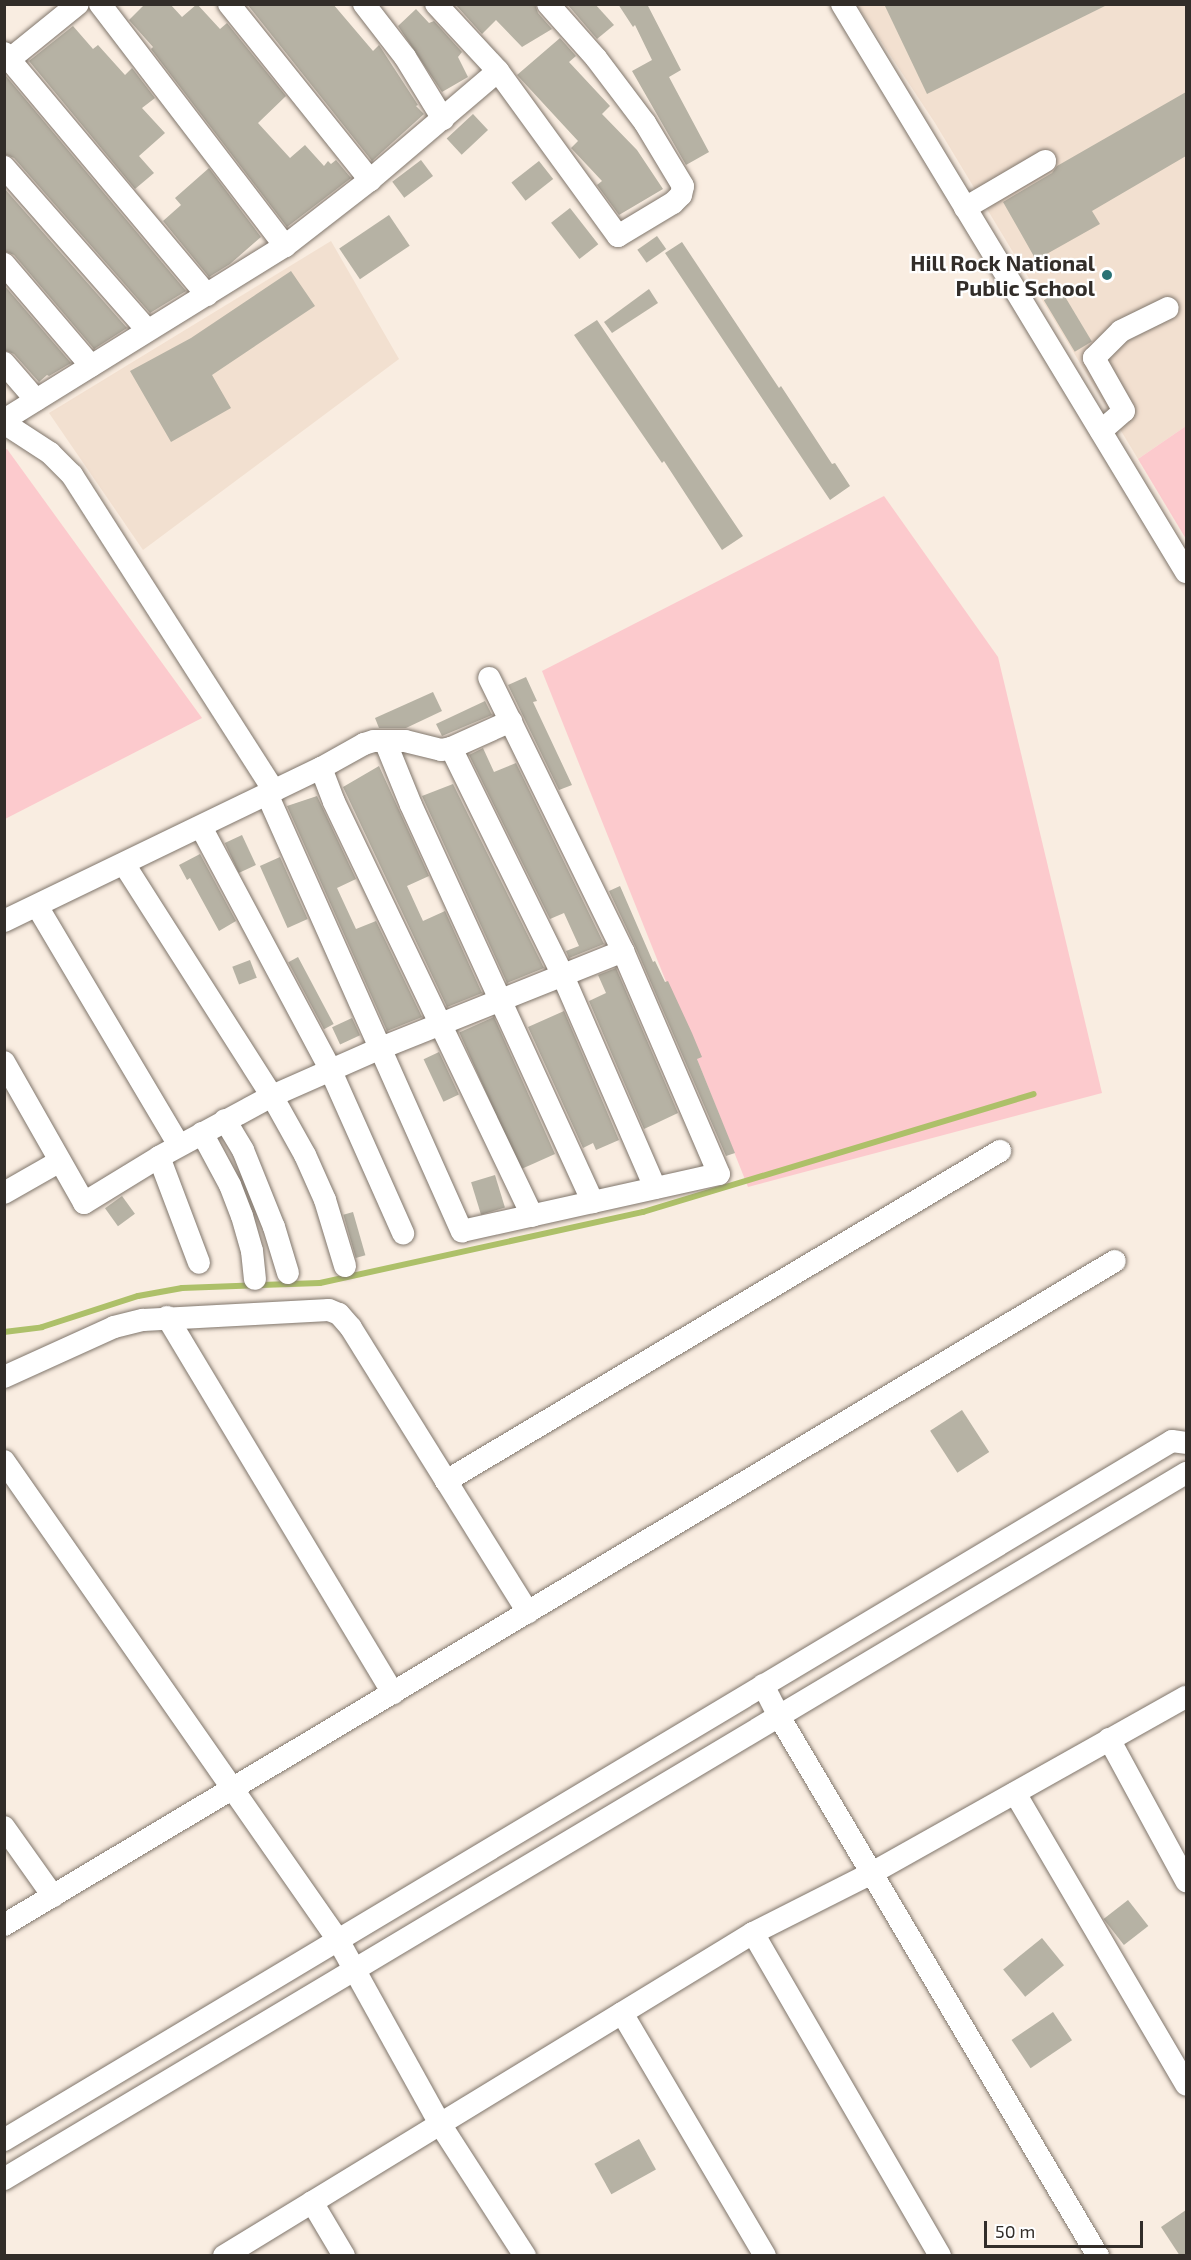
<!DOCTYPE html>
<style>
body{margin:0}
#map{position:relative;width:1191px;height:2260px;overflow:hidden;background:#f9ede1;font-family:"Exo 2",sans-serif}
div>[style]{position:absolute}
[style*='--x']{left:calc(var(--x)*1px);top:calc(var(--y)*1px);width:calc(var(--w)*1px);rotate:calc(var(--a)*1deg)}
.built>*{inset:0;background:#f2e0d0}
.green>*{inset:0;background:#fccacd}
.stream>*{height:6px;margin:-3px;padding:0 3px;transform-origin:3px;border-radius:3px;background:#adc069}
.building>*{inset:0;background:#b6b2a4;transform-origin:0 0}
.roads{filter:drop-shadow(0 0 2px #80766c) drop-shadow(0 0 2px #80766c)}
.minor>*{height:22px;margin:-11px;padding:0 11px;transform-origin:11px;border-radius:11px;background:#fff}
.dots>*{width:16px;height:16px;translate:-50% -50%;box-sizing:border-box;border:3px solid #fff;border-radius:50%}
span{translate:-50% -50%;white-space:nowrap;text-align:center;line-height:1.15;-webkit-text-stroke:4.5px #fff;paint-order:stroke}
.poi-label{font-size:22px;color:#322d29;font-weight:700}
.right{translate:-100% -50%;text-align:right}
.frame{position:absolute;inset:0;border:6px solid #322d29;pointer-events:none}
.scale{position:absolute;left:984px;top:2221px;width:159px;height:27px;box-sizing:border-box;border:3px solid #322d29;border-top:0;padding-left:8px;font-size:18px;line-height:21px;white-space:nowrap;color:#322d29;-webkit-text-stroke:4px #fff;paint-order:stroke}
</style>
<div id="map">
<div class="built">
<i style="clip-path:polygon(857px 5px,1186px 5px,1186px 426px,1138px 459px,935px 123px)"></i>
<i style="clip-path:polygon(331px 241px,399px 359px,143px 550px,49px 413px)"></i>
</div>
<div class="green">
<i style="clip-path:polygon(1186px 426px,1186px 539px,1138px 459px)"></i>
<i style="clip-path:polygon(7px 449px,202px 718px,5px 819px,4px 450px)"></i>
<i style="clip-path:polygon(884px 496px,998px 657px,1102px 1093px,748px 1187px,542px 671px)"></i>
</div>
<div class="stream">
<i style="--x:4;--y:1332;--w:38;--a:-7"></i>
<i style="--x:42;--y:1327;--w:101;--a:-17.9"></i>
<i style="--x:138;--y:1296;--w:45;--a:-10.3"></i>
<i style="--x:182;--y:1288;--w:138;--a:-2.1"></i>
<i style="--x:320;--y:1283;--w:331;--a:-12.4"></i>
<i style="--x:643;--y:1212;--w:408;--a:-16.8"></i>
</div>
<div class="building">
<i style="clip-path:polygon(145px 4px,170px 4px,182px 17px,197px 4px,220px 29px,227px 23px,286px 96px,258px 123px,290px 158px,305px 145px,324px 166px,328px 161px,331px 164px,336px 160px,351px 178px,287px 227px,151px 49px,153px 47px,129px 20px)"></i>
<i style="clip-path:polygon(247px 4px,333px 4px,373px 51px,379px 45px,418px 105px,416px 106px,424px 114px,372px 161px)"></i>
<i style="clip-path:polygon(455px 4px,535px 4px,538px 13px,552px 29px,522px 47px,496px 20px,482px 34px)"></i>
<i style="clip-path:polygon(567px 4px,595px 4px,614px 25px,597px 39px)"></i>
<i style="clip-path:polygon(618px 4px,647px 4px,681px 70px,669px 77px,709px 152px,686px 165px,632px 71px,652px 60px,635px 25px,633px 27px)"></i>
<i style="clip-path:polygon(884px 4px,1109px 4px,927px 94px)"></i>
<i style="clip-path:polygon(416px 9px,429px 23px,434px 21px,462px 52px,458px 57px,468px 77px,442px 92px,398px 26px)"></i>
<i style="clip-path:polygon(73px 26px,93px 49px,98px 45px,125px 75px,132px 68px,155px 98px,142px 108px,165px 133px,139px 156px,154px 173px,135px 189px,29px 61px)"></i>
<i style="clip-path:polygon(560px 38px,576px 56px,569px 62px,610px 106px,602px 114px,637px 150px,663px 189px,619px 215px,597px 185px,602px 181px,571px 148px,578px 141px,517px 75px)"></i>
<i style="clip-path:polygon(6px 76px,186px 291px,150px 313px,14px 158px,4px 154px)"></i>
<i style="clip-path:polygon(1186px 92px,1186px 156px,1092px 211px,1100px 224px,1036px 260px,1003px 202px,1052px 173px,1057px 166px)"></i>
<i style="left:473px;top:114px;width:22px;height:36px;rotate:47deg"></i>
<i style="left:421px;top:160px;width:20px;height:36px;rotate:53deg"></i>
<i style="left:539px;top:161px;width:23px;height:35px;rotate:52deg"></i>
<i style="clip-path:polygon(209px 168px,261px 237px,230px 264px,209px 277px,163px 221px,181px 205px,175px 198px)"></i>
<i style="clip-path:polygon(4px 188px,127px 328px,94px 349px,14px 255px,4px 251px)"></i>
<i style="left:570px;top:208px;width:46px;height:24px;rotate:52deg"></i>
<i style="left:389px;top:215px;width:37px;height:60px;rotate:56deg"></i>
<i style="left:657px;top:236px;width:16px;height:24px;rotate:55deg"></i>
<i style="clip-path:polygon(682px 242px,779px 388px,781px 386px,832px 464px,835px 463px,850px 486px,830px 500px,665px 253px)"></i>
<i style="clip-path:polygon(291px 271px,315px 306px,212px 375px,231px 408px,171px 442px,130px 371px,191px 338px)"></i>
<i style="clip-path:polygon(4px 285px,71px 363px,49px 376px,47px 375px,39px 382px,14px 354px,4px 350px)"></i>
<i style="clip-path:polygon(649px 289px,658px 303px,612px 333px,604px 322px)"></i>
<i style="left:1061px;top:290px;width:60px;height:20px;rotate:59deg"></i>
<i style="clip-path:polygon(597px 320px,743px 536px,722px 550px,664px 461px,662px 463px,574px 335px)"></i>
<i style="clip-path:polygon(526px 677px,537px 701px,533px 702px,572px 785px,559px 790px,508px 685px)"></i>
<i style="clip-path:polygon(433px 692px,442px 711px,406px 728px,379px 728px,375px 718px)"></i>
<i style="clip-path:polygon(485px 701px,492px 715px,442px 736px,436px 724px)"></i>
<i style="clip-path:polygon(483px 748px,494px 772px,516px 763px,604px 944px,569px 958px,566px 951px,579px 946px,564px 913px,550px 919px,469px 755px)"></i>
<i style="clip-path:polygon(379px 766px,429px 876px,407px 886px,423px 921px,445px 911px,482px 993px,447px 1007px,343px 787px)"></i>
<i style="clip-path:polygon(453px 784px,544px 968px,507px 983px,422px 796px)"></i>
<i style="clip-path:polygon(317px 796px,356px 879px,337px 888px,356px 929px,376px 921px,422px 1017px,387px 1031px,287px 806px)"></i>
<i style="left:242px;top:835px;width:33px;height:19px;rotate:65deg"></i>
<i style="clip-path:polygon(200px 854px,236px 921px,219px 931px,190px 878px,187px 880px,179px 865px)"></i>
<i style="left:280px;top:857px;width:68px;height:22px;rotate:66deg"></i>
<i style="clip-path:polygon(620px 886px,653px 962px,655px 961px,665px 982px,668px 981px,692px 1033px,702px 1057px,697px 1059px,735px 1153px,726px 1156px,635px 946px,609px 891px)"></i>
<i style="left:298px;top:957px;width:76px;height:11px;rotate:62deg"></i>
<i style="left:250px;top:960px;width:19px;height:19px;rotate:69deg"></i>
<i style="clip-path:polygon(616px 968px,678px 1113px,644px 1129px,589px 1001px,606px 993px,598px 975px)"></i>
<i style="clip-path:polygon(564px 1011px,619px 1140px,596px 1150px,593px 1143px,583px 1148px,528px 1027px)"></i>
<i style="left:494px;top:1017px;width:150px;height:38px;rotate:66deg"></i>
<i style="left:352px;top:1018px;width:19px;height:22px;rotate:65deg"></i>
<i style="left:439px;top:1052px;width:47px;height:17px;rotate:65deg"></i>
<i style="left:495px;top:1175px;width:34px;height:25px;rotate:73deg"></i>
<i style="left:122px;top:1196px;width:22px;height:21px;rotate:54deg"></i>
<i style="left:353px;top:1212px;width:45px;height:10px;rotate:74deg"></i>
<i style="left:962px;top:1410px;width:50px;height:38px;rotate:57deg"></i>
<i style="left:1128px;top:1900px;width:33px;height:31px;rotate:52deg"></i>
<i style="left:1042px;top:1938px;width:35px;height:50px;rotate:51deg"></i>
<i style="left:1053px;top:2012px;width:34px;height:50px;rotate:56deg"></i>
<i style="left:639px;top:2139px;width:35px;height:51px;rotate:61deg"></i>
<i style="clip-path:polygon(1186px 2210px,1186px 2256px,1180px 2256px,1161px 2227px)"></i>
</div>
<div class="roads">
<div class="minor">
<i style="--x:100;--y:4;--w:305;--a:52.6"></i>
<i style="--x:229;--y:4;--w:226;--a:51.3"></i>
<i style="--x:364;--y:4;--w:67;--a:52.3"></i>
<i style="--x:405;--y:57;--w:73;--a:58.5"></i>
<i style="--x:436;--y:4;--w:91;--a:47.2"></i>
<i style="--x:498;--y:71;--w:204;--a:54"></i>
<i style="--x:618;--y:236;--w:64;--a:-31"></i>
<i style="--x:673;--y:203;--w:11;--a:-45"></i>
<i style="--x:681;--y:195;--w:9;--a:-77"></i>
<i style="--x:683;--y:186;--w:74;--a:-121.1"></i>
<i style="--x:645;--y:123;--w:81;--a:-127"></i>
<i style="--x:596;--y:58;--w:72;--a:-131.6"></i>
<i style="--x:842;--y:4;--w:664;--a:58.8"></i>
<i style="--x:4;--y:53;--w:316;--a:50"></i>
<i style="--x:10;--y:59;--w:87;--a:-39"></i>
<i style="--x:4;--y:167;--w:217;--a:48.7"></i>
<i style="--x:965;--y:208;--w:93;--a:-30.4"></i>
<i style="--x:4;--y:264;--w:134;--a:49.5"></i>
<i style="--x:4;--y:363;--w:49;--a:49.1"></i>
<i style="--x:4;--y:420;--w:331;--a:-31.8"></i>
<i style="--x:285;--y:246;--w:108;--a:-37.8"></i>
<i style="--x:370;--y:180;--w:168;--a:-40.4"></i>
<i style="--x:4;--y:423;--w:55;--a:33.1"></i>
<i style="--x:50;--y:453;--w:31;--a:45"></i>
<i style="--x:72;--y:475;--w:375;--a:57.4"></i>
<i style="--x:1101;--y:431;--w:30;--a:-41"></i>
<i style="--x:1124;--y:411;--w:61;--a:-119.5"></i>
<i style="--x:1094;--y:358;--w:38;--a:-45"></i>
<i style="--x:1121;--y:331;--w:52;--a:-26.1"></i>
<i style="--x:385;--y:741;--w:69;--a:67.9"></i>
<i style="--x:411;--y:805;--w:437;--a:65.4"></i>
<i style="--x:451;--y:748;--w:254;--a:63.8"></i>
<i style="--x:563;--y:976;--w:231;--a:66.5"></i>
<i style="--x:321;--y:768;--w:36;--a:69"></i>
<i style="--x:334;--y:802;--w:459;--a:64.4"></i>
<i style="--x:267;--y:794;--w:479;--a:66"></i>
<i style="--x:462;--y:1231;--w:263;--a:-12.5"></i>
<i style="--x:719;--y:1174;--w:243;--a:-113.3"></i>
<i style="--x:623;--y:951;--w:304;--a:-116.1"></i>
<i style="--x:201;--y:827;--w:274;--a:61.9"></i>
<i style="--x:330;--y:1069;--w:180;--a:66"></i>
<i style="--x:124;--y:864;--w:275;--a:57.5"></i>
<i style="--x:272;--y:1096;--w:68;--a:60.8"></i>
<i style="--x:305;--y:1155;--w:49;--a:66"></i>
<i style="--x:325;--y:1200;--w:69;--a:73.1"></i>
<i style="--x:37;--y:906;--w:278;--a:59.3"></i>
<i style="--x:4;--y:921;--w:352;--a:-25.8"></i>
<i style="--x:321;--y:768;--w:49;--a:-29.2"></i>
<i style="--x:364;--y:744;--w:10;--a:-17"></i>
<i style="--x:374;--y:741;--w:31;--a:0"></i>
<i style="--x:405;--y:741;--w:37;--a:14"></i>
<i style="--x:441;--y:750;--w:10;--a:-11"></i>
<i style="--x:451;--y:748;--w:66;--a:-24.2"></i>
<i style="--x:4;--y:1062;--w:162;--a:60.4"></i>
<i style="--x:84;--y:1203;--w:88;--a:-31.5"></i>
<i style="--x:159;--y:1157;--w:128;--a:-28.4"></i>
<i style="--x:272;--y:1096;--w:119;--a:-23.8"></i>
<i style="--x:381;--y:1048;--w:261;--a:-21.8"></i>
<i style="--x:225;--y:1120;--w:35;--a:59"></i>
<i style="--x:243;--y:1150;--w:83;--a:68.1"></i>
<i style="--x:274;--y:1227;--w:48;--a:73.1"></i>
<i style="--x:202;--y:1133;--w:59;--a:61.7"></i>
<i style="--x:230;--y:1185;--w:33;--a:69"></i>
<i style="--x:242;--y:1216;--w:36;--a:74"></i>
<i style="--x:252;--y:1251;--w:28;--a:84"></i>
<i style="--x:159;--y:1157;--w:113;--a:69.3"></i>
<i style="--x:4;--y:1193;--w:64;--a:-29.7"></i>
<i style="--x:167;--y:1317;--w:439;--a:59"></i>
<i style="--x:4;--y:1377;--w:121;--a:-24.4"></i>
<i style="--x:114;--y:1327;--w:30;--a:-14"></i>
<i style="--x:143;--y:1320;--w:186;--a:-3.1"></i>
<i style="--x:329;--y:1310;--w:11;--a:22"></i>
<i style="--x:339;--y:1314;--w:18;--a:49"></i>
<i style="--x:351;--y:1328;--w:335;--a:58.1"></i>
<i style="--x:4;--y:1461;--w:584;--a:55.11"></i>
<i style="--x:338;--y:1940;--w:210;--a:61"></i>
<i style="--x:440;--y:2124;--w:157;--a:57.2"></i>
<i style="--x:446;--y:1481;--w:645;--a:-30.78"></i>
<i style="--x:763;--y:1685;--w:37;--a:63"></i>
<i style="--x:780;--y:1718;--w:625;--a:59.41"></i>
<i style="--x:1109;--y:1739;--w:162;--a:61.5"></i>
<i style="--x:1015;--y:1793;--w:338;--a:59.6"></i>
<i style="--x:4;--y:1827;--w:85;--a:54.6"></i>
<i style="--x:4;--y:1925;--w:1294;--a:-30.87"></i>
<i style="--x:753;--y:1933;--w:373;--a:59.9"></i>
<i style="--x:622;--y:2013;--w:282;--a:59.5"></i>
<i style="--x:4;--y:2140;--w:1361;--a:-30.9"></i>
<i style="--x:1172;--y:1441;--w:14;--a:8"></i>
<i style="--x:4;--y:2179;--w:1377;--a:-30.85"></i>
<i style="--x:312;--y:2202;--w:63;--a:59.3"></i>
<i style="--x:224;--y:2256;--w:620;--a:-31.41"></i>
<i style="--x:753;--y:1933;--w:133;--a:-26.8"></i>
<i style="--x:872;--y:1873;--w:360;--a:-29.3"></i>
</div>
</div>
<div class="dots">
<i style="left:1107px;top:275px;background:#287275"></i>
</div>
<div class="poi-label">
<span class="right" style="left:1095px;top:275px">Hill Rock National<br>Public School</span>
</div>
<div class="frame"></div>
<div class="scale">50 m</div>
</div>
